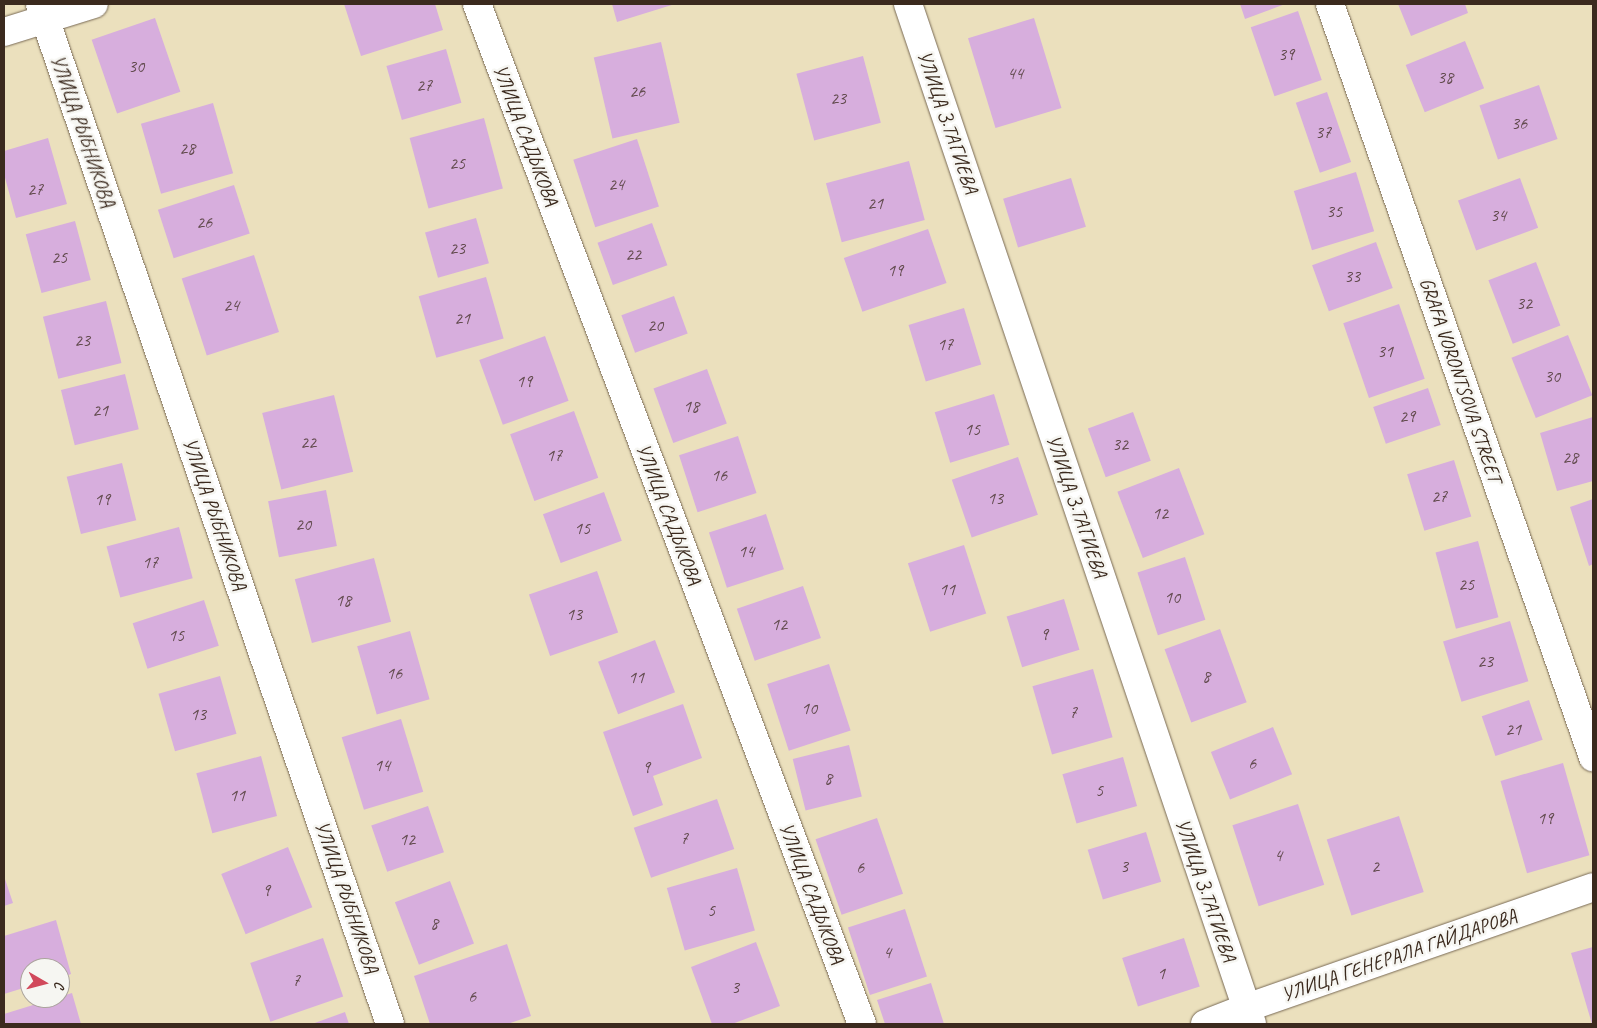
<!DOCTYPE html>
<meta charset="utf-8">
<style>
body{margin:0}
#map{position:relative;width:1597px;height:1028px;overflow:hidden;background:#ebe0bd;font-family:Caveat,sans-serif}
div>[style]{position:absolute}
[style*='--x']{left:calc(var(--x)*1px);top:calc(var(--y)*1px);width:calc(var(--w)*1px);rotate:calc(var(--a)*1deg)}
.building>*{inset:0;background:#d7aedd;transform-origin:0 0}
.roads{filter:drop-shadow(0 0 1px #796a56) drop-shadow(0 0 1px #796a56)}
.minor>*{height:28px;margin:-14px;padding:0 14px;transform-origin:14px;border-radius:14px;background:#fff}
span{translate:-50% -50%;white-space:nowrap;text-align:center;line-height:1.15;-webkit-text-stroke:5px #f6f6f2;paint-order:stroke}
.number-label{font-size:18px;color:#624b4e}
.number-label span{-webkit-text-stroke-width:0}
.street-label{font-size:20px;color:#3b2a1e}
.frame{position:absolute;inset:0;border:5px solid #3b2a1e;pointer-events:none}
.north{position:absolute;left:20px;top:958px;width:50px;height:50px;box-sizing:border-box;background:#f6f6f2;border:1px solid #aba49d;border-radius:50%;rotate:98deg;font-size:14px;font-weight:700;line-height:20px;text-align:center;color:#3b2a1e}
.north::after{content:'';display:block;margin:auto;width:18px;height:22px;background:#d1495b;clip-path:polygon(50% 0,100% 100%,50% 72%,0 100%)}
</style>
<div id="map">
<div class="building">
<i style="clip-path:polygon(344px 4px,435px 4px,443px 30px,361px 56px)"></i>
<i style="clip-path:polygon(612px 4px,675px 4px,617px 22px)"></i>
<i style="clip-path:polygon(1240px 4px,1285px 4px,1245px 19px)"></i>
<i style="clip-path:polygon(1398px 4px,1465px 4px,1468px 13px,1411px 36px)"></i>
<i style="left:1298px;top:11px;width:73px;height:50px;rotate:71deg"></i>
<i style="left:155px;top:18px;width:78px;height:67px;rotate:71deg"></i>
<i style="left:1034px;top:18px;width:94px;height:69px;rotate:73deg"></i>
<i style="left:1465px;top:41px;width:51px;height:64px;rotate:68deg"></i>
<i style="left:661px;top:42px;width:83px;height:69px;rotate:77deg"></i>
<i style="left:446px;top:49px;width:56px;height:62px;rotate:74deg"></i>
<i style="left:863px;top:56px;width:69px;height:69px;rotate:75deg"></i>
<i style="left:1539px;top:85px;width:57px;height:63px;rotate:71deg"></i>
<i style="left:1327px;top:92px;width:74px;height:33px;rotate:71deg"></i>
<i style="left:213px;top:103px;width:73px;height:75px;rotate:74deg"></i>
<i style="left:484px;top:118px;width:73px;height:77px;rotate:75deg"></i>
<i style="clip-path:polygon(48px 138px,67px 204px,16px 218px,4px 174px,4px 151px)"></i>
<i style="left:637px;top:139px;width:71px;height:67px;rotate:72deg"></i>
<i style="left:909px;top:161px;width:61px;height:86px;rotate:75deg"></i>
<i style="left:1356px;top:172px;width:62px;height:65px;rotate:73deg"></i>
<i style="left:1071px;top:178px;width:51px;height:71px;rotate:73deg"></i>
<i style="left:1520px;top:178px;width:53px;height:66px;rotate:70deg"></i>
<i style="left:234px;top:185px;width:51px;height:80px;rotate:72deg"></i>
<i style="left:476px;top:218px;width:47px;height:53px;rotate:74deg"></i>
<i style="left:75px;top:221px;width:61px;height:51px;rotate:75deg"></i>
<i style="left:652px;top:223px;width:45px;height:58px;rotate:70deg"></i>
<i style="left:928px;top:229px;width:57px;height:89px;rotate:71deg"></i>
<i style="left:1376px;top:242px;width:49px;height:68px;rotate:70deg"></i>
<i style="left:254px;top:255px;width:81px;height:76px;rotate:72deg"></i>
<i style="left:1536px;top:262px;width:68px;height:51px;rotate:69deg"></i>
<i style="left:486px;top:277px;width:64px;height:70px;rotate:74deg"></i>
<i style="left:674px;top:296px;width:40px;height:56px;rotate:70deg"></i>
<i style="left:106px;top:301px;width:64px;height:65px;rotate:76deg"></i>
<i style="left:1399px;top:304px;width:79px;height:59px;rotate:71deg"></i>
<i style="left:964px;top:308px;width:59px;height:58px;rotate:73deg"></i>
<i style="left:1568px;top:335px;width:65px;height:61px;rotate:68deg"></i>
<i style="left:545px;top:336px;width:69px;height:70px;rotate:70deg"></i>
<i style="left:707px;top:369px;width:58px;height:57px;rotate:70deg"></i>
<i style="left:125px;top:374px;width:57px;height:66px;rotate:76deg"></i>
<i style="left:1428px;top:388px;width:39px;height:58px;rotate:71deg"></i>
<i style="left:994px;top:394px;width:53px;height:62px;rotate:73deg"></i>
<i style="left:334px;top:395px;width:79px;height:74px;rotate:76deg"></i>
<i style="left:574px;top:411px;width:71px;height:68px;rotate:70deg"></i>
<i style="left:1133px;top:412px;width:52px;height:48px;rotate:70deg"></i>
<i style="clip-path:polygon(1593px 417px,1593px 481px,1557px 491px,1540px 433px)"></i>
<i style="left:738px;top:436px;width:60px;height:62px;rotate:72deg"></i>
<i style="left:1018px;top:457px;width:61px;height:70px;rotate:71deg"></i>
<i style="left:1454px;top:460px;width:59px;height:49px;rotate:73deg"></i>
<i style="left:122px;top:463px;width:59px;height:57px;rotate:76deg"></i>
<i style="left:1179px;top:468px;width:71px;height:66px;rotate:69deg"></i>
<i style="left:326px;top:490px;width:57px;height:59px;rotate:79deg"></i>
<i style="left:604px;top:492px;width:52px;height:65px;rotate:70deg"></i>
<i style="clip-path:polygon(1593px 499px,1593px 564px,1589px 566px,1570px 507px)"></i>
<i style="left:766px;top:514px;width:58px;height:60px;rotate:72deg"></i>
<i style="left:179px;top:527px;width:53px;height:75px;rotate:75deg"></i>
<i style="left:1478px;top:541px;width:79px;height:44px;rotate:75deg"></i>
<i style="left:964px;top:545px;width:72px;height:59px;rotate:72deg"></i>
<i style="left:1185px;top:557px;width:66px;height:50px;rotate:72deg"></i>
<i style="left:374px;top:558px;width:66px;height:82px;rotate:75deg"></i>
<i style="left:597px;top:571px;width:65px;height:72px;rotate:71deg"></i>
<i style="left:803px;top:586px;width:55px;height:70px;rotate:71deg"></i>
<i style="left:1064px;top:599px;width:53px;height:60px;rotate:73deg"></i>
<i style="left:204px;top:600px;width:48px;height:75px;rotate:72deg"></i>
<i style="left:1510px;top:621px;width:63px;height:70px;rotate:73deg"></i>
<i style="left:1220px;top:629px;width:78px;height:59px;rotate:70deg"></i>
<i style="left:410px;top:631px;width:71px;height:55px;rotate:74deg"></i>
<i style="left:655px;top:640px;width:56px;height:61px;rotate:69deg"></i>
<i style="left:829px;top:664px;width:70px;height:65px;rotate:72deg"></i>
<i style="left:1093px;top:669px;width:71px;height:63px;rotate:74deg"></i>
<i style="left:220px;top:676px;width:60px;height:64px;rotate:74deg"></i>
<i style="left:1529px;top:700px;width:42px;height:50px;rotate:71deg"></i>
<i style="clip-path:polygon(683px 704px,702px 758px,653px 776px,663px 805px,633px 816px,603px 732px)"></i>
<i style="left:401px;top:719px;width:76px;height:62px;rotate:73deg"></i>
<i style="left:1273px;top:727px;width:51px;height:67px;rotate:68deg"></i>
<i style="left:849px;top:745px;width:53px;height:58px;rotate:76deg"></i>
<i style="left:261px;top:756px;width:62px;height:67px;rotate:75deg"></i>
<i style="left:1123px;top:757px;width:51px;height:63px;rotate:74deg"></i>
<i style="left:1563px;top:763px;width:96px;height:65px;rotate:74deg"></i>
<i style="left:717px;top:799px;width:53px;height:88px;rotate:71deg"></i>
<i style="left:1298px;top:804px;width:85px;height:69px;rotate:72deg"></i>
<i style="left:428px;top:806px;width:49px;height:60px;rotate:71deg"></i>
<i style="left:1399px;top:816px;width:80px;height:76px;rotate:72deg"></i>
<i style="left:877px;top:818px;width:80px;height:65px;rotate:71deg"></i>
<i style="left:1146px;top:832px;width:52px;height:61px;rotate:73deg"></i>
<i style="left:288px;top:847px;width:65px;height:72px;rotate:68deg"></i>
<i style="left:737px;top:868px;width:65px;height:73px;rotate:74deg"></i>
<i style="clip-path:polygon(4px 876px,13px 903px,4px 906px)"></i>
<i style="left:450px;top:881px;width:67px;height:59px;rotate:69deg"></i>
<i style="left:905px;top:909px;width:71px;height:60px;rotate:72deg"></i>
<i style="clip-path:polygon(56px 920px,71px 974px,60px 978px,60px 968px,30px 968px,30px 986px,4px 994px,4px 936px)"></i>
<i style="left:323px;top:938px;width:62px;height:77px;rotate:71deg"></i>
<i style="left:1184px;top:938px;width:51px;height:65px;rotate:72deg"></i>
<i style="clip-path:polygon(756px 942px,780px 1006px,732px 1024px,712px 1024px,691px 967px)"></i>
<i style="clip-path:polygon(507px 944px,531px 1016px,507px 1024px,430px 1024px,414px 976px)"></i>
<i style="clip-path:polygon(1593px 947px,1593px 1024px,1592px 1024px,1571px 953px)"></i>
<i style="clip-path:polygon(931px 983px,944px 1024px,885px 1024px,877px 1000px)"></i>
<i style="clip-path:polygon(72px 993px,81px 1024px,4px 1024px,4px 1014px)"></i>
<i style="clip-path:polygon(345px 1012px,349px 1024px,312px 1024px)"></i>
</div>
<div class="roads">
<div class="minor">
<i style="--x:40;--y:4;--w:1078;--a:71.06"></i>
<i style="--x:477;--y:4;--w:1090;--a:69.32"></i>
<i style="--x:908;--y:4;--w:1076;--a:71.36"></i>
<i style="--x:1330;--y:4;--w:798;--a:70.75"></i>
<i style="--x:4;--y:32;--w:94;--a:-17.3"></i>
<i style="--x:1205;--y:1024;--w:44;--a:-21.3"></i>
<i style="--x:1246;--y:1008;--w:367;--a:-19.2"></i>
</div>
</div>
<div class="number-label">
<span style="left:1286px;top:54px">39</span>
<span style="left:136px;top:66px">30</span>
<span style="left:1015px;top:73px">44</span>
<span style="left:1445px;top:77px">38</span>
<span style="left:424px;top:85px">27</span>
<span style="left:637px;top:91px">26</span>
<span style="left:838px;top:98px">23</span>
<span style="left:1519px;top:123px">36</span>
<span style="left:1323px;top:132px">37</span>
<span style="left:187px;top:148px">28</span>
<span style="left:457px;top:163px">25</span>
<span style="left:616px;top:184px">24</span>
<span style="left:35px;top:189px">27</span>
<span style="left:875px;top:203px">21</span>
<span style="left:1334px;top:211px">35</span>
<span style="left:1498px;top:215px">34</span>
<span style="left:204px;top:222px">26</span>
<span style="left:457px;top:248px">23</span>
<span style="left:633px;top:254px">22</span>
<span style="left:59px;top:257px">25</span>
<span style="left:895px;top:270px">19</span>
<span style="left:1352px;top:276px">33</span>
<span style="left:1524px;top:303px">32</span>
<span style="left:231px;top:305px">24</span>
<span style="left:462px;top:318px">21</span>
<span style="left:655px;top:325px">20</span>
<span style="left:82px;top:340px">23</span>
<span style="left:945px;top:344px">17</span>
<span style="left:1385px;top:351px">31</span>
<span style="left:1552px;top:376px">30</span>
<span style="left:524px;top:381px">19</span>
<span style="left:691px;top:406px">18</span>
<span style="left:100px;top:410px">21</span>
<span style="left:1407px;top:416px">29</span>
<span style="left:972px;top:429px">15</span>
<span style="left:308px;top:442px">22</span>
<span style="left:1120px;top:444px">32</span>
<span style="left:554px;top:455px">17</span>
<span style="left:1570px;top:457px">28</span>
<span style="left:719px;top:475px">16</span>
<span style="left:1439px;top:496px">27</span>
<span style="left:995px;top:498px">13</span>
<span style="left:102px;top:499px">19</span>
<span style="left:1160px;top:513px">12</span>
<span style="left:303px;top:524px">20</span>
<span style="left:582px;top:528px">15</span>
<span style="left:746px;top:551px">14</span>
<span style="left:150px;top:562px">17</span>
<span style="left:1466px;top:584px">25</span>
<span style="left:947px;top:589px">11</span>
<span style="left:1172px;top:597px">10</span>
<span style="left:343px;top:600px">18</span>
<span style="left:574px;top:614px">13</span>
<span style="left:779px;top:624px">12</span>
<span style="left:1044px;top:634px">9</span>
<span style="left:176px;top:635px">15</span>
<span style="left:1485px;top:661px">23</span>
<span style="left:394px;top:673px">16</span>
<span style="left:1206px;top:676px">8</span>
<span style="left:636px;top:677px">11</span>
<span style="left:809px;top:708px">10</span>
<span style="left:1073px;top:712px">7</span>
<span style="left:198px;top:714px">13</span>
<span style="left:1513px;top:729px">21</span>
<span style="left:1252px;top:763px">6</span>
<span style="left:382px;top:765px">14</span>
<span style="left:646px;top:767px">9</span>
<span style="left:828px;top:778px">8</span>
<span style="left:1099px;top:790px">5</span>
<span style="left:237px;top:795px">11</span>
<span style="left:1545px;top:818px">19</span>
<span style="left:684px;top:838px">7</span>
<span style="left:407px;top:839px">12</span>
<span style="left:1278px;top:855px">4</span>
<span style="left:1124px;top:866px">3</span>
<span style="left:1375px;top:866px">2</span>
<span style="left:860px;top:867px">6</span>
<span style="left:266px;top:890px">9</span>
<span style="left:711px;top:910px">5</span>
<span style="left:434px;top:923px">8</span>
<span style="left:887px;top:952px">4</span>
<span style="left:1161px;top:973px">1</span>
<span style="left:296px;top:980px">7</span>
<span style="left:735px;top:987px">3</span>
<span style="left:472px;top:996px">6</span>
</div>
<div class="street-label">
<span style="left:948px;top:122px;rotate:71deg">УЛИЦА З.ТАГИЕВА</span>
<span style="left:83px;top:131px;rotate:71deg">УЛИЦА РЫБНИКОВА</span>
<span style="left:526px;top:135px;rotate:69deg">УЛИЦА САДЫКОВА</span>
<span style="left:1461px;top:380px;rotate:71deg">GRAFA VORONTSOVA STREET</span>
<span style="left:1077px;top:506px;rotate:71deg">УЛИЦА З.ТАГИЕВА</span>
<span style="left:215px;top:514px;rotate:71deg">УЛИЦА РЫБНИКОВА</span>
<span style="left:669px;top:514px;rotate:69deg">УЛИЦА САДЫКОВА</span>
<span style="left:1206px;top:890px;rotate:71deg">УЛИЦА З.ТАГИЕВА</span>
<span style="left:812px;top:893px;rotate:69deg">УЛИЦА САДЫКОВА</span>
<span style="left:347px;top:897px;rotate:71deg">УЛИЦА РЫБНИКОВА</span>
<span style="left:1399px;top:955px;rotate:-19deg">УЛИЦА ГЕНЕРАЛА ГАЙДАРОВА</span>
</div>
<div class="frame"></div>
<div class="north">С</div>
</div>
